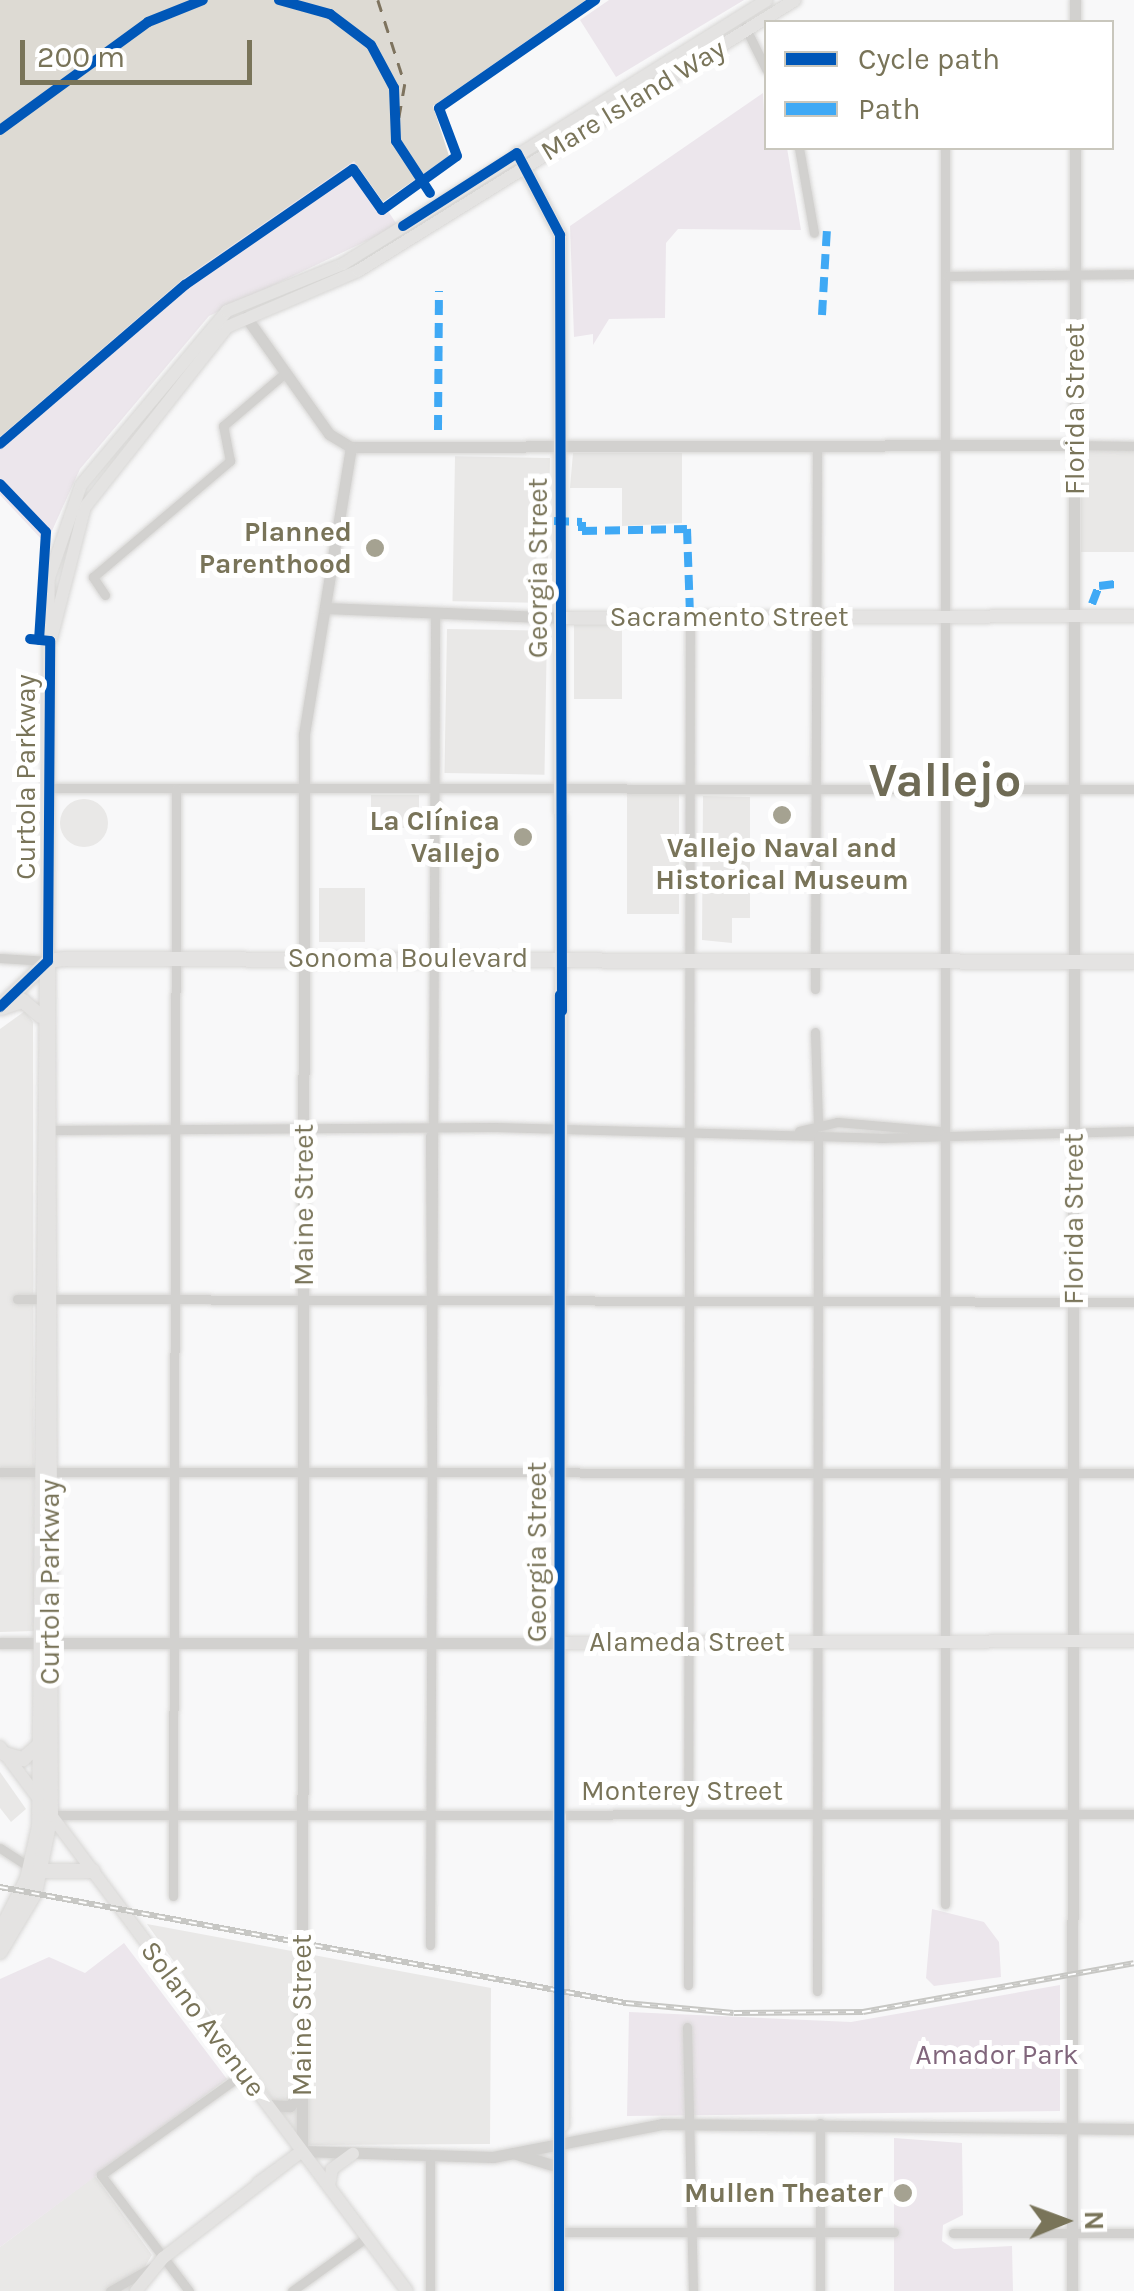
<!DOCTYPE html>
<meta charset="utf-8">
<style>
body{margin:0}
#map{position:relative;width:1134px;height:2291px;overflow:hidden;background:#f8f8f9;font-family:Karla,sans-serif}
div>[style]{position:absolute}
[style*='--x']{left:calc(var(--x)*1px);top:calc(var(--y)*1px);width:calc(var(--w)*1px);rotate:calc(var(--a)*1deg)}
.built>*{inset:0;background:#e9e8e7;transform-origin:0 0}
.round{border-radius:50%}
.green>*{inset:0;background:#ece6ec}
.water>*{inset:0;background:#dddad3}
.ferry>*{height:2.5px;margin-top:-1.25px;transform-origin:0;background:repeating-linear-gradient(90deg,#7e735e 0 12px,transparent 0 22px)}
.roads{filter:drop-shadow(0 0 2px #d7d6d4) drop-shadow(0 0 2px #d7d6d4)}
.minor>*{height:9px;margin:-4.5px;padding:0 4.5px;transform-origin:4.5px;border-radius:4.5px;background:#d2d1cf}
.tertiary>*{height:11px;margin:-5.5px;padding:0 5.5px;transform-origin:5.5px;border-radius:5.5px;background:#d2d1cf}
.secondary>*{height:12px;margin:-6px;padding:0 6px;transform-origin:6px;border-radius:6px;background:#e4e3e2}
.primary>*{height:14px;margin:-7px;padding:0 7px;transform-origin:7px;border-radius:7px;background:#e4e3e2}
.rail>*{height:6px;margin-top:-3px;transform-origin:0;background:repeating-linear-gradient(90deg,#fff 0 8px,#c7c7c4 0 16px);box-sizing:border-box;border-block:2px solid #c7c7c4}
.quiet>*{height:8px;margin-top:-4px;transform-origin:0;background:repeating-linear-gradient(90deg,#3fa9f5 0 15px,transparent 0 23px)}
.cycleway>*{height:10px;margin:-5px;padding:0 5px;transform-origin:5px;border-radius:5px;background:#0057b8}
.dots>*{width:28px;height:28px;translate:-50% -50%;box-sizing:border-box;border:5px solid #fff;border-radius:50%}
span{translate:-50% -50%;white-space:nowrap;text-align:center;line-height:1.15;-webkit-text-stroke:10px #fff;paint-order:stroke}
.street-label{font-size:28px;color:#797459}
.poi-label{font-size:28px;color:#797459;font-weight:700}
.right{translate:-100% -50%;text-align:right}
.park-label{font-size:28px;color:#81667c}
.town-label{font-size:48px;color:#6f6b55;font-weight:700}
.legend{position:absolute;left:764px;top:20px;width:350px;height:130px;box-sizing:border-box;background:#fff;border:2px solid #c9c7bd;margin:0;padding:12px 18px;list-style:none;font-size:30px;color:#797459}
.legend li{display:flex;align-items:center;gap:20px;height:50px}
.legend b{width:50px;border:2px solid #c9c7bd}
.north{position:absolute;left:1014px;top:2171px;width:100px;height:100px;-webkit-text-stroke:8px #fff;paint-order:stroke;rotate:89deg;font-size:28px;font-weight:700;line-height:40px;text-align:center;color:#797459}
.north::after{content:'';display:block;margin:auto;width:35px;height:45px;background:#797459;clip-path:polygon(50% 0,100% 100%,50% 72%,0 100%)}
.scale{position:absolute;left:20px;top:40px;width:232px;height:45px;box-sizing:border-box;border:5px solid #797459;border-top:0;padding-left:12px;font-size:30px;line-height:35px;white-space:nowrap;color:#797459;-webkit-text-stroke:8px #fff;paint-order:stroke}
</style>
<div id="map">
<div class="built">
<i style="left:1134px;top:449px;width:103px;height:53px;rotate:90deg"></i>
<i style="clip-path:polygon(573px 453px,682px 453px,682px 523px,622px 526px,622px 488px,570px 488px)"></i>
<i style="left:550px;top:458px;width:145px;height:95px;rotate:91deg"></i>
<i style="left:574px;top:625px;width:48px;height:74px"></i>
<i style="left:447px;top:629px;width:100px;height:144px;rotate:1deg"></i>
<i style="left:627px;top:794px;width:52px;height:120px"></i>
<i style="left:419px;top:795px;width:33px;height:48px;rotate:90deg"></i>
<i style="clip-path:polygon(703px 796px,750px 797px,750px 918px,732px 918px,732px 943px,702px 940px)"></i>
<i class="round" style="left:60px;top:799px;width:48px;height:48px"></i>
<i style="left:319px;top:888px;width:46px;height:54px"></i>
<i style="clip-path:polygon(25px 1011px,33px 1022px,34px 1631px,0 1632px,0 1029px)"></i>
<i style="clip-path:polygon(0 1772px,26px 1809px,11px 1822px,0 1808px)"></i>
<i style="clip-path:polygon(147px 1924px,491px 1988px,490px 2144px,305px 2145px)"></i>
<i style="clip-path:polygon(95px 2176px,152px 2255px,130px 2291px,0 2291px,0 2247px)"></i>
</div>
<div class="green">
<i style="clip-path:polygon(609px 0,744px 0,616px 77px,580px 20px)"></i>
<i style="clip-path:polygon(763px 93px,766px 148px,787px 148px,801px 230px,678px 229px,666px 243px,665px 318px,609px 319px,593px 345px,593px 334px,574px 337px,570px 226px)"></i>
<i style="clip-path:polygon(354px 160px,398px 226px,209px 316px,80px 469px,46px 544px,0 495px,0 437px,182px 280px)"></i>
<i style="clip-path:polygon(932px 1909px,984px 1922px,999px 1942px,1001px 1977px,934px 1986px,926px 1978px)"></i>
<i style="clip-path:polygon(124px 1943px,227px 2079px,0 2247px,0 1979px,49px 1957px,85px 1973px)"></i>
<i style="clip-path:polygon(1060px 1985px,1060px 2111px,627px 2116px,629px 2012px,851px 2022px)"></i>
<i style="clip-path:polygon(894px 2138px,962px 2143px,963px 2215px,943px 2225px,942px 2241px,954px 2249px,1012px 2246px,1013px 2291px,894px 2291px)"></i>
</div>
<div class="water">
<i style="clip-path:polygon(0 0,586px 0,433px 106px,449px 156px,383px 202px,354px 161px,182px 280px,0 437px)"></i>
</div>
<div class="ferry">
<i style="--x:279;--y:0;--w:53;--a:15.4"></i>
<i style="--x:330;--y:14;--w:51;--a:37.1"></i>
<i style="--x:371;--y:45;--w:49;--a:61.9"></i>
<i style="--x:394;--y:88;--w:36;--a:87"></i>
<i style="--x:378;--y:0;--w:88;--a:72.2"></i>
<i style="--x:405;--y:84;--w:36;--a:100"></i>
<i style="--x:0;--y:130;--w:183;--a:-36.1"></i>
<i style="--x:148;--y:22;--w:59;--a:-21.8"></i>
</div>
<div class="roads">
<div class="minor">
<i style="--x:745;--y:27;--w:47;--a:63.4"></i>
<i style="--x:799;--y:148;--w:86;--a:80"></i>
<i style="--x:945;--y:148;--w:1756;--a:90"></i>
<i style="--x:947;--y:276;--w:187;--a:-0.6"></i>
<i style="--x:1075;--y:445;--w:59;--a:1"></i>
<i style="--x:105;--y:595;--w:22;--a:-124"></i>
<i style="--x:93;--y:577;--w:180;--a:-40.3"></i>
<i style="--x:230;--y:461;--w:36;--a:-101"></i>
<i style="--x:223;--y:426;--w:82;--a:-40.5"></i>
<i style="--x:47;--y:788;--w:1087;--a:0.05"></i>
<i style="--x:0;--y:958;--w:48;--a:3.6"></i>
<i style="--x:815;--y:989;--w:543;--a:-89.79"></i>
<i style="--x:815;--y:1032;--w:92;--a:88.1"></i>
<i style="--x:51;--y:1130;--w:444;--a:-0.4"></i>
<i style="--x:495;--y:1127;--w:385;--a:1.6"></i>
<i style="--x:880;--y:1138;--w:254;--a:-1.6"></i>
<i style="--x:799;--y:1131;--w:39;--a:-13"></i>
<i style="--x:837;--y:1122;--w:102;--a:5"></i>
<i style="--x:430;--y:1136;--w:333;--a:89.7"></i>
<i style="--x:17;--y:1299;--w:1117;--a:0.15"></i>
<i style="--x:0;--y:1472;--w:1134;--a:0.05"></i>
<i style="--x:51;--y:1815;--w:1083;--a:-0.05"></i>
<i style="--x:0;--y:1848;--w:37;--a:33"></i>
<i style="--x:173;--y:1896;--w:1108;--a:-89.84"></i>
<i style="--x:430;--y:1945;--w:1329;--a:-89.78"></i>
<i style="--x:688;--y:1985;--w:1368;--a:-89.92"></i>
<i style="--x:817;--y:1991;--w:854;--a:-89.93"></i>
<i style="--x:687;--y:2027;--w:264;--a:88.7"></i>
<i style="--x:820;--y:2123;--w:168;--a:90"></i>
<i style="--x:430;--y:2156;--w:135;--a:90"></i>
<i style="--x:559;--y:2232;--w:335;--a:0"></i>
<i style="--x:953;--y:2233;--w:181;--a:0"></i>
<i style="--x:110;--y:2291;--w:51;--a:-29.6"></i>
<i style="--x:189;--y:2291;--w:146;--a:-127.2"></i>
<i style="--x:101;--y:2175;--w:176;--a:-35.5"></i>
<i style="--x:292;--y:2291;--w:92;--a:-35.8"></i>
</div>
<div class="tertiary">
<i style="--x:1075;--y:22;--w:22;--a:-90"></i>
<i style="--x:246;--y:317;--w:143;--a:54.6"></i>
<i style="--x:329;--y:434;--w:26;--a:31"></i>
<i style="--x:351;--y:447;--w:724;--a:-0.16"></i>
<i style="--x:351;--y:447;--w:291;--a:99.3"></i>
<i style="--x:304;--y:734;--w:1417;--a:90.08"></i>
<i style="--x:302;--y:2151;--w:191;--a:1.8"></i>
<i style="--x:493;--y:2157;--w:172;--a:-11"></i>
<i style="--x:662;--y:2124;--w:472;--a:0.6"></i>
<i style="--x:325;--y:608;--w:236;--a:2.4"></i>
<i style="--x:0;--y:1643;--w:560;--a:0"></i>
<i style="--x:268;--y:2105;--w:22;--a:3"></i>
<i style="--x:290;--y:2106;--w:17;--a:-54"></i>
<i style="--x:513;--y:2153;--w:48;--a:16.9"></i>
<i style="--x:1072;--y:2291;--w:2143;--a:-89.92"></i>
</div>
<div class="secondary">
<i style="--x:517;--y:153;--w:93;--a:62.3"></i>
<i style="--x:560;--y:235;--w:1053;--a:89.95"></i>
<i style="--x:561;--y:618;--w:573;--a:-0.2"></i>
<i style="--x:51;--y:639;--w:136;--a:-75.6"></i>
<i style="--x:85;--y:507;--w:229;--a:-51.7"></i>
<i style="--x:227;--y:327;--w:142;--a:-23.1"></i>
<i style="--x:358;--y:271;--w:514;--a:-31.8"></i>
<i style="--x:48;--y:961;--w:383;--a:-89.9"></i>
<i style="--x:49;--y:578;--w:98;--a:-71"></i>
<i style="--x:81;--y:485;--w:227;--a:-50"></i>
<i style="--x:227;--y:311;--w:125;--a:-22.1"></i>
<i style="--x:343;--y:264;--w:499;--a:-31.9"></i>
<i style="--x:560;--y:1643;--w:574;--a:-0.2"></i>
<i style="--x:0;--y:1747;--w:679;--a:53.2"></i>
<i style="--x:560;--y:1816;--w:309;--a:89.4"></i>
<i style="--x:258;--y:2183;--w:54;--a:-36"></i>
<i style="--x:329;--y:2186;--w:17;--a:-80"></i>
<i style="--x:332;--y:2169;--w:26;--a:-36"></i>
<i style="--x:136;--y:2291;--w:43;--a:-50.7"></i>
<i style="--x:163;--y:2258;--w:175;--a:-37.6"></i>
<i style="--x:559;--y:2291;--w:1296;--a:-89.96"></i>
</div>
<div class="primary">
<i style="--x:0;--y:1007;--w:66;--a:-43.8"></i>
<i style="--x:48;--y:961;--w:16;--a:-7"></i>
<i style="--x:64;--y:959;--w:1070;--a:0.16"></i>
<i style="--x:1;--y:1008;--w:23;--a:-18"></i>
<i style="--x:23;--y:1001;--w:23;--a:41"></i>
<i style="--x:5;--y:1754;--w:19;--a:16"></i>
<i style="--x:23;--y:1759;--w:20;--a:-41"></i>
<i style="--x:43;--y:1871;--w:50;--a:0"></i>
<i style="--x:0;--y:1932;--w:59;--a:-63"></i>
<i style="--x:27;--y:1879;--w:54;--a:-77.2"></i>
<i style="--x:39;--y:1826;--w:859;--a:-89.47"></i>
<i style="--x:0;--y:1952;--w:69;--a:-59.3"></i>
<i style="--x:35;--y:1893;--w:80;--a:-78.4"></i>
<i style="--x:51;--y:1815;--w:854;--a:-90.2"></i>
</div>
</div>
<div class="rail">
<i style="--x:0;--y:1887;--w:637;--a:10.5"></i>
<i style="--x:626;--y:2003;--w:108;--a:5.3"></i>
<i style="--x:734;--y:2013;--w:129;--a:-0.4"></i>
<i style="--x:863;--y:2012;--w:275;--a:-10.2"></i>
</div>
<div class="quiet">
<i style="--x:822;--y:315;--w:86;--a:-86.7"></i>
<i style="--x:438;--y:430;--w:139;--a:-89.6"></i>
<i style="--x:554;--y:521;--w:28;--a:2"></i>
<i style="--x:582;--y:522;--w:9;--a:90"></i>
<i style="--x:582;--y:531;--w:105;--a:-1.1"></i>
<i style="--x:687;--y:529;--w:88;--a:88"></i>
<i style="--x:1092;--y:604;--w:19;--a:-69"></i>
<i style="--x:1099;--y:586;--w:16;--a:-7"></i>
</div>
<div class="cycleway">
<i style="--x:279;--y:0;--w:53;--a:15.4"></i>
<i style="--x:330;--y:14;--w:51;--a:37.1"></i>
<i style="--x:371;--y:45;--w:49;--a:61.9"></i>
<i style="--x:394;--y:88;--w:53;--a:87.8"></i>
<i style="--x:396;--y:141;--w:62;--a:56.8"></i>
<i style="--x:0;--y:130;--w:183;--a:-36.1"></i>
<i style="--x:148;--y:22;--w:59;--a:-21.8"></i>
<i style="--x:403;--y:226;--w:135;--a:-32.6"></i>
<i style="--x:517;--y:153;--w:93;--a:62.3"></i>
<i style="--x:560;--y:235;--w:776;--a:89.85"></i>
<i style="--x:0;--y:444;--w:244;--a:-40.7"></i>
<i style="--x:185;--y:285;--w:204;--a:-34.6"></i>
<i style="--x:353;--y:169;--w:50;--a:54.7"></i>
<i style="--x:382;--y:210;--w:92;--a:-35.8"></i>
<i style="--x:457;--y:156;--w:51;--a:-110.6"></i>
<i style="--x:439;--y:108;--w:190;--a:-34.7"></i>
<i style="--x:0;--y:484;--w:66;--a:46.2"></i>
<i style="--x:46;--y:532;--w:108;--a:93.7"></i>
<i style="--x:0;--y:1007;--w:66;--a:-43.8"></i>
<i style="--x:48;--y:961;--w:320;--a:-89.6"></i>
<i style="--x:50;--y:641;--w:20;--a:-174"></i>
<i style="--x:559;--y:2291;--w:1296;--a:-89.96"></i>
</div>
<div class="dots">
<i style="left:375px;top:548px;background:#a5a291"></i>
<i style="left:782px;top:815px;background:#a5a291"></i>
<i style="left:523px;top:837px;background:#a5a291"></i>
<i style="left:903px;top:2193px;background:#a5a291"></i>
</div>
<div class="street-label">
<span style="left:633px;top:100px;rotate:-31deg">Mare Island Way</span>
<span style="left:1075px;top:409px;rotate:-90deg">Florida Street</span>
<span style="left:538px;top:568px;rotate:-90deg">Georgia Street</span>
<span style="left:729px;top:617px">Sacramento Street</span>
<span style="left:26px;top:777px;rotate:-90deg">Curtola Parkway</span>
<span style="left:408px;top:958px">Sonoma Boulevard</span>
<span style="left:304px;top:1205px;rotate:-90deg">Maine Street</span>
<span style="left:1074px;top:1219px;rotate:-90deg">Florida Street</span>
<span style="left:537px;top:1552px;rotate:-90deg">Georgia Street</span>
<span style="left:50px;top:1582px;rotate:-90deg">Curtola Parkway</span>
<span style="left:687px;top:1642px">Alameda Street</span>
<span style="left:682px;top:1791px">Monterey Street</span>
<span style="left:302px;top:2015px;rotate:-90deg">Maine Street</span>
<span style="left:203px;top:2019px;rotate:53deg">Solano Avenue</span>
</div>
<div class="poi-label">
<span class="right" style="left:352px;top:548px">Planned<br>Parenthood</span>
<span class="right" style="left:500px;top:837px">La Clínica<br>Vallejo</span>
<span style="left:782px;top:864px">Vallejo Naval and<br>Historical Museum</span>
<span class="right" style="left:883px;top:2193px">Mullen Theater</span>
</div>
<div class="park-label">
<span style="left:997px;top:2055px">Amador Park</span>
</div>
<div class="town-label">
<span style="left:945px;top:781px">Vallejo</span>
</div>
<ul class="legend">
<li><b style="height:12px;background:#0057b8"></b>Cycle path</li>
<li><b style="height:12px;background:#3fa9f5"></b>Path</li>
</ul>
<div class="north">N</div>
<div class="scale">200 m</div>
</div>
